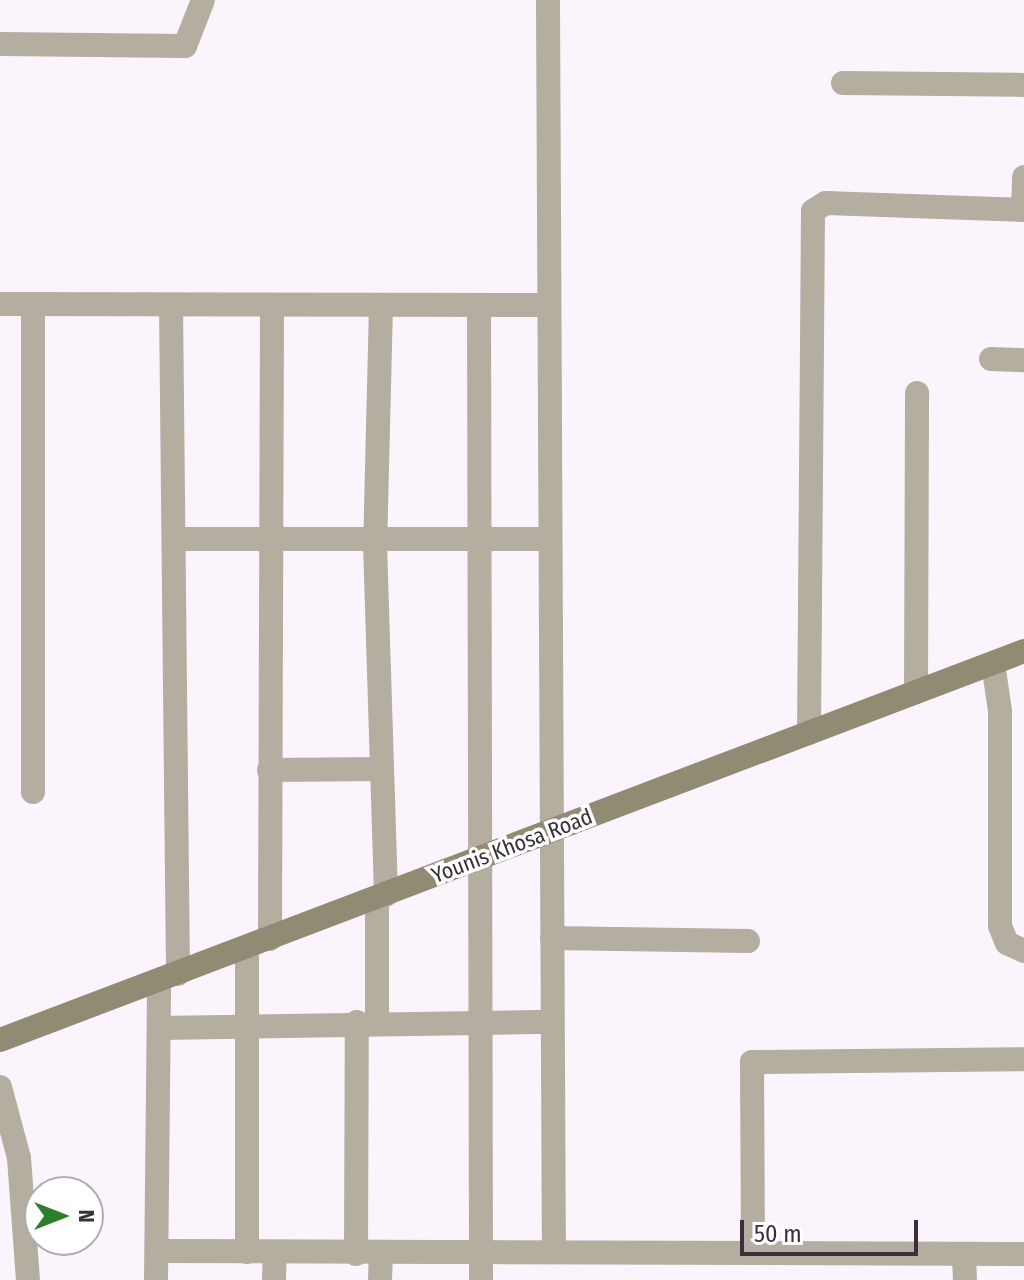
<!DOCTYPE html>
<style>
body{margin:0}
#map{position:relative;width:1024px;height:1280px;overflow:hidden;background:#faf5fc;font-family:"Fira Sans Condensed",sans-serif}
div>[style]{position:absolute}
[style*='--x']{left:calc(var(--x)*1px);top:calc(var(--y)*1px);width:calc(var(--w)*1px);rotate:calc(var(--a)*1deg)}
.street>*{height:24px;margin:-12px;padding:0 12px;transform-origin:12px;border-radius:12px;background:#b3ae9f}
.secondary>*{height:24px;margin:-12px;padding:0 12px;transform-origin:12px;border-radius:12px;background:#918b74}
span{translate:-50% -50%;white-space:nowrap;text-align:center;line-height:1.15;-webkit-text-stroke:7px #fff;paint-order:stroke}
.street-label{font-size:22px;color:#39303c}
.north{position:absolute;left:24px;top:1176px;width:80px;height:80px;box-sizing:border-box;background:#fff;border:2px solid #b0acb1;border-radius:50%;rotate:90deg;font-size:22px;font-weight:700;line-height:32px;text-align:center;color:#39303c}
.north::after{content:'';display:block;margin:auto;width:28px;height:36px;background:#2c7e2a;clip-path:polygon(50% 0,100% 100%,50% 72%,0 100%)}
.scale{position:absolute;left:740px;top:1220px;width:178px;height:36px;box-sizing:border-box;border:4px solid #39303c;border-top:0;padding-left:10px;font-size:24px;line-height:28px;white-space:nowrap;color:#39303c;-webkit-text-stroke:6px #fff;paint-order:stroke}
</style>
<div id="map">
<div class="street">
<i style="--x:548;--y:0;--w:1252;--a:89.73"></i>
<i style="--x:0;--y:44;--w:185;--a:0.6"></i>
<i style="--x:185;--y:46;--w:49;--a:-68.6"></i>
<i style="--x:843;--y:83;--w:181;--a:0.6"></i>
<i style="--x:1023;--y:210;--w:33;--a:-88"></i>
<i style="--x:0;--y:304;--w:545;--a:0.11"></i>
<i style="--x:33;--y:304;--w:488;--a:90"></i>
<i style="--x:171;--y:305;--w:669;--a:89.4"></i>
<i style="--x:381;--y:305;--w:239;--a:91.4"></i>
<i style="--x:375;--y:544;--w:351;--a:88.2"></i>
<i style="--x:479;--y:305;--w:975;--a:89.88"></i>
<i style="--x:991;--y:359;--w:33;--a:2"></i>
<i style="--x:174;--y:539;--w:375;--a:0"></i>
<i style="--x:993;--y:663;--w:49;--a:81.7"></i>
<i style="--x:1000;--y:711;--w:215;--a:90"></i>
<i style="--x:1000;--y:926;--w:18;--a:68"></i>
<i style="--x:1007;--y:943;--w:19;--a:25"></i>
<i style="--x:916;--y:692;--w:299;--a:-89.8"></i>
<i style="--x:809;--y:733;--w:522;--a:-89.56"></i>
<i style="--x:813;--y:211;--w:15;--a:-32"></i>
<i style="--x:826;--y:203;--w:198;--a:2"></i>
<i style="--x:269;--y:770;--w:113;--a:-0.5"></i>
<i style="--x:552;--y:938;--w:196;--a:0.9"></i>
<i style="--x:270;--y:939;--w:634;--a:-89.82"></i>
<i style="--x:377;--y:1022;--w:124;--a:-90"></i>
<i style="--x:159;--y:1028;--w:393;--a:-0.9"></i>
<i style="--x:0;--y:1087;--w:73;--a:75"></i>
<i style="--x:19;--y:1158;--w:122;--a:85.8"></i>
<i style="--x:157;--y:1251;--w:867;--a:0.2"></i>
<i style="--x:247;--y:1252;--w:304;--a:-90"></i>
<i style="--x:753;--y:1253;--w:191;--a:-90.3"></i>
<i style="--x:752;--y:1062;--w:272;--a:-0.6"></i>
<i style="--x:356;--y:1254;--w:232;--a:-89.8"></i>
<i style="--x:964;--y:1254;--w:26;--a:88"></i>
<i style="--x:156;--y:1280;--w:299;--a:-89.4"></i>
<i style="--x:274;--y:1280;--w:27;--a:-88"></i>
<i style="--x:380;--y:1280;--w:26;--a:-88"></i>
</div>
<div class="secondary">
<i style="--x:0;--y:1040;--w:1095;--a:-20.8"></i>
</div>
<div class="street-label">
<span style="left:512px;top:846px;rotate:-21deg">Younis Khosa Road</span>
</div>
<div class="north">N</div>
<div class="scale">50 m</div>
</div>
